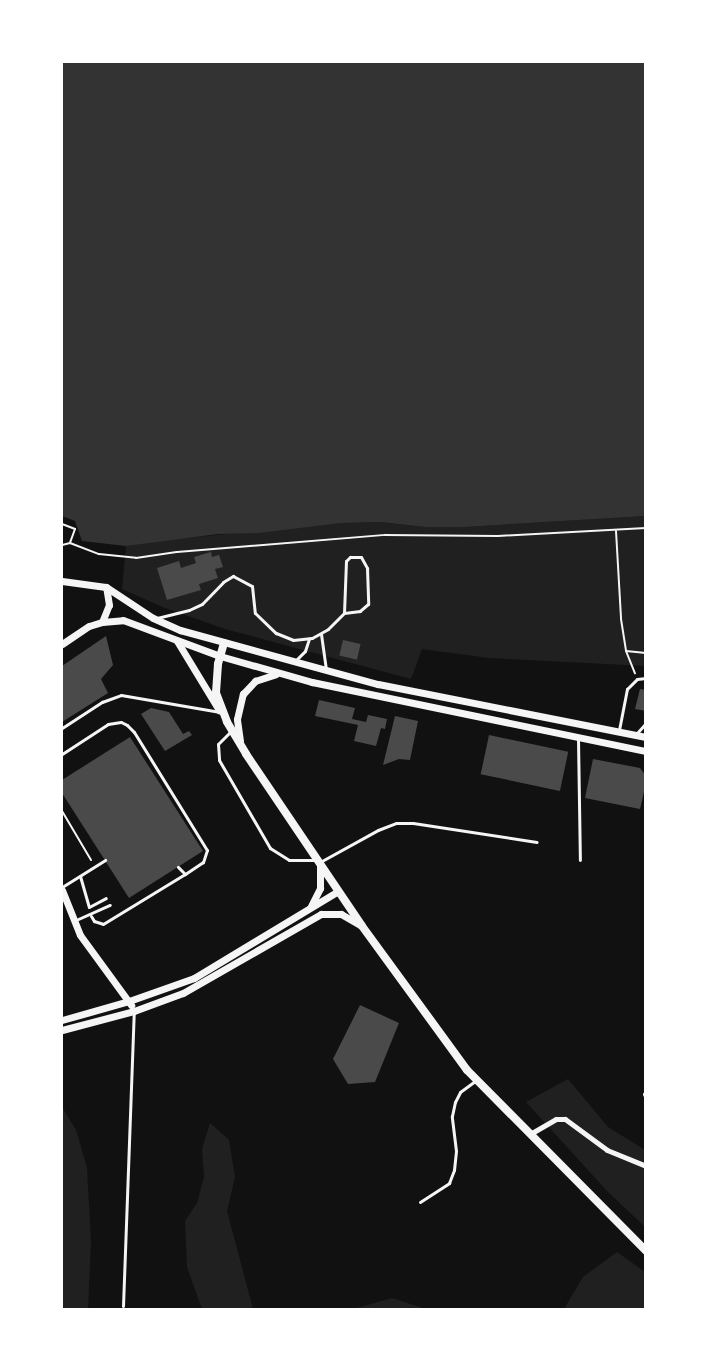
<!DOCTYPE html>
<style>
body{margin:0}
#map{position:relative;width:707px;height:1371px;overflow:hidden;background:#111;font-family:Montserrat,sans-serif}
div>[style]{position:absolute}
[style*='--x']{left:calc(var(--x)*1px);top:calc(var(--y)*1px);width:calc(var(--w)*1px);rotate:calc(var(--a)*1deg)}
.green>*{inset:0;background:#202020}
.water>*{inset:0;background:#333}
.building>*{inset:0;background:#4a4a4a;transform-origin:0 0}
.path>*{height:2px;margin:-1px;padding:0 1px;transform-origin:1px;border-radius:1px;background:#f5f5f5}
.service>*{height:3px;margin:-1.5px;padding:0 1.5px;transform-origin:1.5px;border-radius:1.5px;background:#f5f5f5}
.minor>*{height:5px;margin:-2.5px;padding:0 2.5px;transform-origin:2.5px;border-radius:2.5px;background:#f5f5f5}
.tertiary>*{height:7px;margin:-3.5px;padding:0 3.5px;transform-origin:3.5px;border-radius:3.5px;background:#f5f5f5}
.secondary>*{height:8px;margin:-4px;padding:0 4px;transform-origin:4px;border-radius:4px;background:#f5f5f5}
span{translate:-50% -50%;white-space:nowrap;text-align:center;line-height:1.15;-webkit-text-stroke:5px #fff;paint-order:stroke}
.frame{position:absolute;inset:0;border:63px solid #fff;pointer-events:none}
</style>
<div id="map">
<div class="green">
<i style="clip-path:polygon(645px 516px,645px 666px,489px 658px,422px 649px,411px 679px,225px 629px,165px 608px,122px 589px,126px 546px,164px 540px,341px 523px,381px 522px,425px 527px,465px 527px)"></i>
<i style="clip-path:polygon(568px 1079px,608px 1127px,645px 1150px,645px 1227px,607px 1191px,526px 1102px)"></i>
<i style="clip-path:polygon(62px 1107px,76px 1130px,87px 1168px,91px 1241px,88px 1309px,62px 1309px)"></i>
<i style="clip-path:polygon(210px 1123px,229px 1140px,235px 1177px,227px 1211px,253px 1309px,202px 1309px,187px 1267px,185px 1221px,197px 1203px,204px 1177px,202px 1149px)"></i>
<i style="clip-path:polygon(617px 1252px,645px 1272px,645px 1309px,564px 1309px,583px 1277px)"></i>
<i style="clip-path:polygon(392px 1298px,426px 1309px,353px 1309px)"></i>
</div>
<div class="water">
<i style="clip-path:polygon(62px 62px,645px 62px,645px 516px,465px 527px,425px 527px,381px 522px,341px 523px,258px 533px,218px 534px,126px 546px,82px 541px,75px 521px,62px 516px)"></i>
</div>
<div class="building">
<i style="clip-path:polygon(211px 552px,212px 557px,219px 555px,223px 567px,215px 569px,218px 578px,199px 584px,201px 590px,167px 600px,157px 568px,179px 561px,181px 568px,196px 563px,194px 557px)"></i>
<i style="clip-path:polygon(106px 636px,113px 665px,101px 679px,108px 693px,62px 722px,62px 666px)"></i>
<i style="left:343px;top:640px;width:18px;height:16px;rotate:13deg"></i>
<i style="clip-path:polygon(640px 689px,646px 690px,646px 711px,635px 709px)"></i>
<i style="clip-path:polygon(319px 700px,355px 708px,352px 719px,366px 722px,368px 715px,387px 719px,385px 729px,381px 728px,376px 746px,354px 741px,358px 725px,315px 716px)"></i>
<i style="clip-path:polygon(151px 708px,169px 712px,183px 734px,189px 731px,192px 735px,165px 751px,141px 714px)"></i>
<i style="clip-path:polygon(395px 716px,418px 721px,410px 760px,399px 759px,383px 765px)"></i>
<i style="left:489px;top:735px;width:81px;height:40px;rotate:12deg"></i>
<i style="clip-path:polygon(130px 737px,203px 851px,129px 898px,62px 793px,62px 780px)"></i>
<i style="clip-path:polygon(593px 759px,640px 768px,646px 776px,646px 783px,640px 809px,585px 798px)"></i>
<i style="clip-path:polygon(360px 1005px,399px 1023px,375px 1082px,348px 1084px,333px 1059px)"></i>
</div>
<div class="path">
<i style="--x:62;--y:524;--w:14;--a:21"></i>
<i style="--x:75;--y:529;--w:15;--a:110"></i>
<i style="--x:70;--y:543;--w:8;--a:166"></i>
<i style="--x:616;--y:531;--w:88;--a:86.7"></i>
<i style="--x:621;--y:619;--w:32;--a:81"></i>
<i style="--x:626;--y:651;--w:24;--a:68"></i>
<i style="--x:70;--y:543;--w:31;--a:21"></i>
<i style="--x:99;--y:554;--w:37;--a:6"></i>
<i style="--x:136;--y:558;--w:41;--a:-8.3"></i>
<i style="--x:177;--y:552;--w:209;--a:-4.7"></i>
<i style="--x:385;--y:535;--w:113;--a:0.5"></i>
<i style="--x:498;--y:536;--w:148;--a:-3.1"></i>
<i style="--x:626;--y:651;--w:20;--a:6"></i>
<i style="--x:62;--y:811;--w:57;--a:59.4"></i>
</div>
<div class="service">
<i style="--x:157;--y:618;--w:33;--a:-14"></i>
<i style="--x:189;--y:610;--w:14;--a:-25"></i>
<i style="--x:202;--y:604;--w:30;--a:-46"></i>
<i style="--x:223;--y:582;--w:12;--a:-31"></i>
<i style="--x:233;--y:576;--w:21;--a:28"></i>
<i style="--x:252;--y:586;--w:27;--a:84"></i>
<i style="--x:255;--y:613;--w:29;--a:44"></i>
<i style="--x:276;--y:633;--w:18;--a:22"></i>
<i style="--x:293;--y:640;--w:19;--a:-6"></i>
<i style="--x:312;--y:638;--w:18;--a:-29"></i>
<i style="--x:328;--y:629;--w:23;--a:-45"></i>
<i style="--x:344;--y:613;--w:52;--a:-87.8"></i>
<i style="--x:346;--y:561;--w:6;--a:-45"></i>
<i style="--x:350;--y:557;--w:11;--a:0"></i>
<i style="--x:361;--y:557;--w:13;--a:61"></i>
<i style="--x:367;--y:568;--w:36;--a:88"></i>
<i style="--x:368;--y:604;--w:11;--a:139"></i>
<i style="--x:360;--y:611;--w:16;--a:173"></i>
<i style="--x:321;--y:634;--w:34;--a:82"></i>
<i style="--x:295;--y:661;--w:14;--a:-45"></i>
<i style="--x:305;--y:651;--w:13;--a:-72"></i>
<i style="--x:62;--y:728;--w:48;--a:-33"></i>
<i style="--x:102;--y:702;--w:20;--a:-20"></i>
<i style="--x:121;--y:695;--w:99;--a:9.8"></i>
<i style="--x:619;--y:730;--w:42;--a:-79"></i>
<i style="--x:627;--y:689;--w:14;--a:-45"></i>
<i style="--x:637;--y:679;--w:9;--a:-6"></i>
<i style="--x:231;--y:731;--w:18;--a:135"></i>
<i style="--x:218;--y:744;--w:16;--a:86"></i>
<i style="--x:219;--y:760;--w:102;--a:59.9"></i>
<i style="--x:270;--y:848;--w:22;--a:32"></i>
<i style="--x:289;--y:860;--w:25;--a:0"></i>
<i style="--x:637;--y:733;--w:13;--a:-48"></i>
<i style="--x:578;--y:739;--w:121;--a:89.1"></i>
<i style="--x:62;--y:754;--w:55;--a:-33.1"></i>
<i style="--x:108;--y:724;--w:13;--a:-9"></i>
<i style="--x:121;--y:722;--w:7;--a:27"></i>
<i style="--x:127;--y:725;--w:10;--a:45"></i>
<i style="--x:134;--y:732;--w:139;--a:58.3"></i>
<i style="--x:207;--y:850;--w:13;--a:108"></i>
<i style="--x:203;--y:862;--w:22;--a:146"></i>
<i style="--x:185;--y:874;--w:10;--a:-135"></i>
<i style="--x:320;--y:862;--w:66;--a:-28.9"></i>
<i style="--x:378;--y:830;--w:19;--a:-21"></i>
<i style="--x:396;--y:823;--w:17;--a:0"></i>
<i style="--x:413;--y:823;--w:125;--a:8.7"></i>
<i style="--x:80;--y:876;--w:32;--a:74"></i>
<i style="--x:89;--y:907;--w:19;--a:-28"></i>
<i style="--x:62;--y:887;--w:51;--a:-32.1"></i>
<i style="--x:91;--y:916;--w:6;--a:59"></i>
<i style="--x:94;--y:921;--w:9;--a:18"></i>
<i style="--x:103;--y:924;--w:96;--a:-31.4"></i>
<i style="--x:76;--y:920;--w:37;--a:-24"></i>
<i style="--x:420;--y:1202;--w:35;--a:-33"></i>
<i style="--x:449;--y:1183;--w:14;--a:-69"></i>
<i style="--x:454;--y:1170;--w:19;--a:-84"></i>
<i style="--x:456;--y:1151;--w:35;--a:-97"></i>
<i style="--x:452;--y:1116;--w:14;--a:-78"></i>
<i style="--x:455;--y:1102;--w:11;--a:-63"></i>
<i style="--x:460;--y:1092;--w:19;--a:-36"></i>
<i style="--x:123;--y:1306;--w:294;--a:-87.9"></i>
</div>
<div class="minor">
<i style="--x:645;--y:1094;--w:1;--a:0"></i>
<i style="--x:530;--y:1134;--w:30;--a:-30"></i>
<i style="--x:556;--y:1119;--w:9;--a:0"></i>
<i style="--x:565;--y:1119;--w:52;--a:36.4"></i>
<i style="--x:607;--y:1150;--w:42;--a:22.3"></i>
</div>
<div class="tertiary">
<i style="--x:62;--y:581;--w:44;--a:7.8"></i>
<i style="--x:106;--y:587;--w:56;--a:33.4"></i>
<i style="--x:153;--y:618;--w:30;--a:24"></i>
<i style="--x:180;--y:630;--w:205;--a:15.3"></i>
<i style="--x:378;--y:684;--w:273;--a:11.2"></i>
<i style="--x:102;--y:622;--w:18;--a:-68"></i>
<i style="--x:109;--y:605;--w:18;--a:-99"></i>
<i style="--x:177;--y:641;--w:81;--a:58.7"></i>
<i style="--x:62;--y:644;--w:32;--a:-34"></i>
<i style="--x:89;--y:626;--w:14;--a:-17"></i>
<i style="--x:102;--y:622;--w:21;--a:-5"></i>
<i style="--x:123;--y:620;--w:103;--a:20.4"></i>
<i style="--x:220;--y:656;--w:96;--a:15.8"></i>
<i style="--x:312;--y:682;--w:341;--a:11.7"></i>
<i style="--x:240;--y:741;--w:22;--a:-98"></i>
<i style="--x:237;--y:719;--w:26;--a:-77"></i>
<i style="--x:243;--y:694;--w:18;--a:-47"></i>
<i style="--x:255;--y:681;--w:22;--a:-18"></i>
<i style="--x:62;--y:890;--w:48;--a:68.2"></i>
<i style="--x:80;--y:935;--w:87;--a:53.9"></i>
<i style="--x:311;--y:906;--w:20;--a:-63"></i>
<i style="--x:320;--y:888;--w:22;--a:-90"></i>
<i style="--x:62;--y:1020;--w:70;--a:-15.8"></i>
<i style="--x:129;--y:1001;--w:69;--a:-19.5"></i>
<i style="--x:194;--y:978;--w:168;--a:-31.1"></i>
<i style="--x:62;--y:1030;--w:74;--a:-14.8"></i>
<i style="--x:134;--y:1011;--w:52;--a:-20.2"></i>
<i style="--x:183;--y:993;--w:159;--a:-29.8"></i>
<i style="--x:321;--y:914;--w:20;--a:0"></i>
<i style="--x:341;--y:914;--w:24;--a:30"></i>
</div>
<div class="secondary">
<i style="--x:224;--y:643;--w:22;--a:106"></i>
<i style="--x:218;--y:664;--w:29;--a:94"></i>
<i style="--x:216;--y:693;--w:31;--a:69"></i>
<i style="--x:227;--y:722;--w:37;--a:59"></i>
<i style="--x:246;--y:754;--w:207;--a:56"></i>
<i style="--x:362;--y:926;--w:178;--a:53.9"></i>
<i style="--x:467;--y:1070;--w:255;--a:45.3"></i>
</div>
<div class="frame"></div>
</div>
